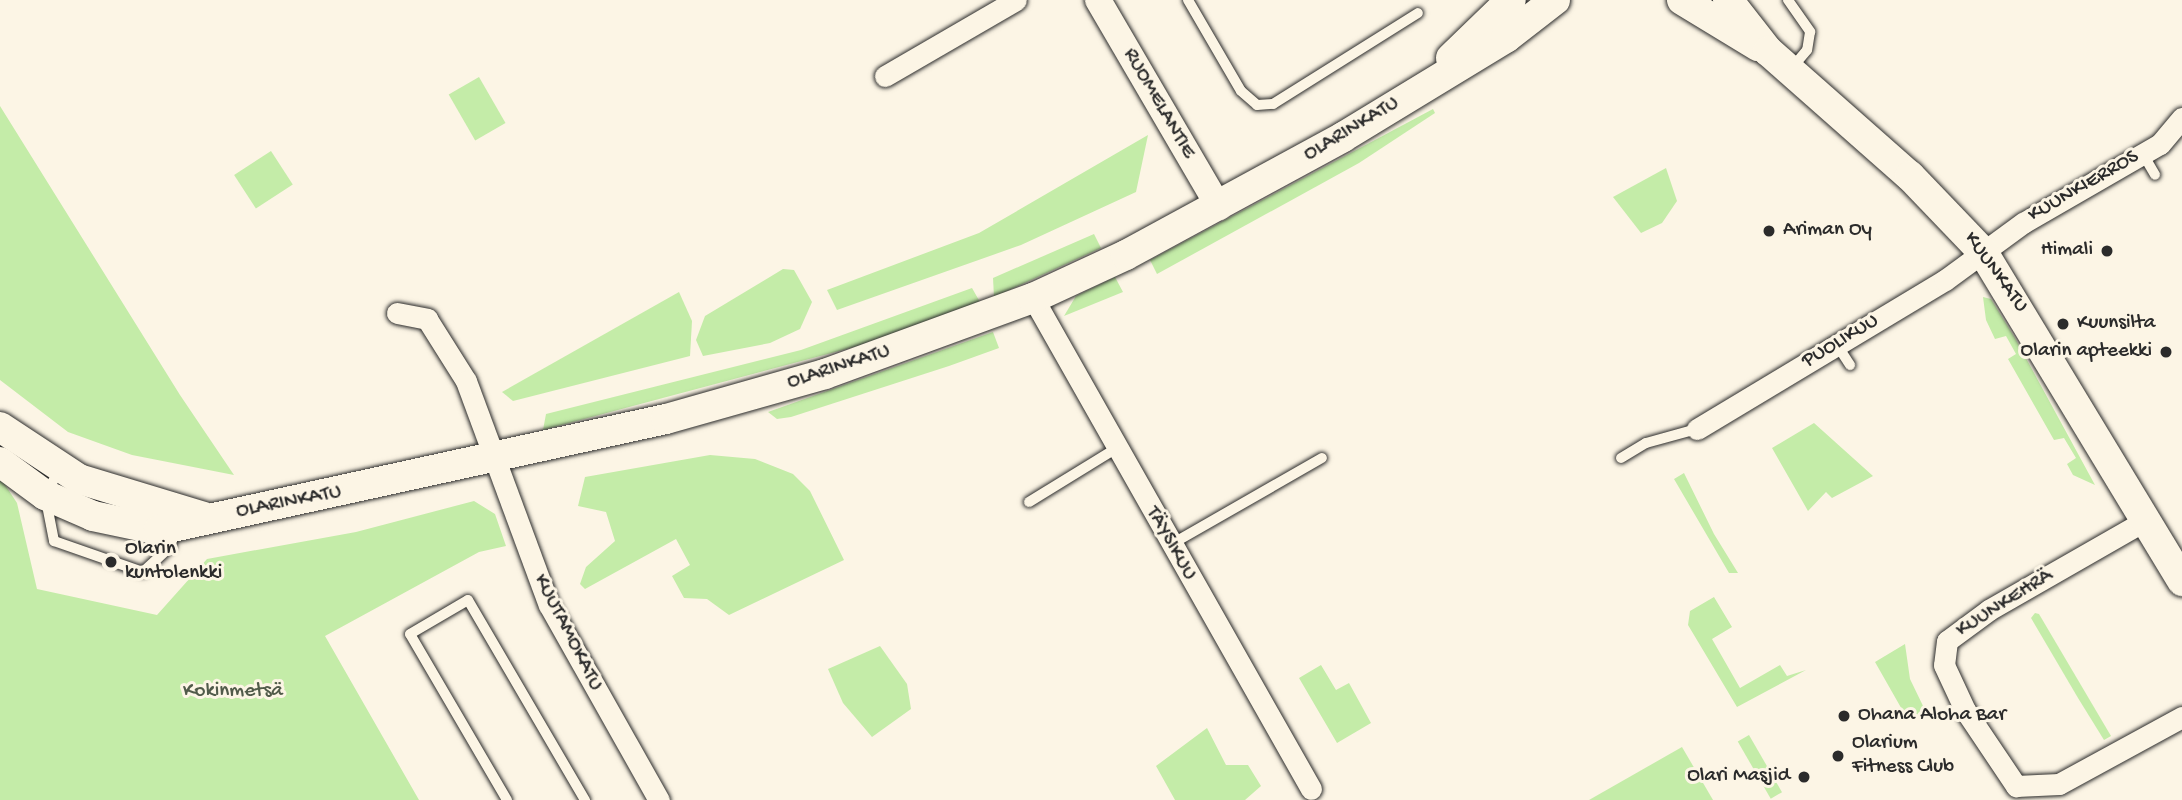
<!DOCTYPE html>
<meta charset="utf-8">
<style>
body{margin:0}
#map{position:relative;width:2182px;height:800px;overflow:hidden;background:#fcf5e5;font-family:"Gochi Hand",sans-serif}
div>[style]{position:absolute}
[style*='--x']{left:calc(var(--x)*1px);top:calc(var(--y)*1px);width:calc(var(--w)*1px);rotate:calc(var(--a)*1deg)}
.green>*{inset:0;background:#c4eca8;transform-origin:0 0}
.roads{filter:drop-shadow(0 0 2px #2b2b2b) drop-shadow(0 0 2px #2b2b2b)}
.service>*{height:10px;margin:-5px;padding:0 5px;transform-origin:5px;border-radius:5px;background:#fcf5e5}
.minor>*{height:21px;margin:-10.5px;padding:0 10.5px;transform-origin:10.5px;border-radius:10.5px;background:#fcf5e5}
.tertiary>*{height:26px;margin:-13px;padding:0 13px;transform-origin:13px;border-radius:13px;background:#fcf5e5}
.secondary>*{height:30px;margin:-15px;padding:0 15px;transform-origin:15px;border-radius:15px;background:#fcf5e5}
.dots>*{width:19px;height:19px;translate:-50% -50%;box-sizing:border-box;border:4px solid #fcf5e5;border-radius:50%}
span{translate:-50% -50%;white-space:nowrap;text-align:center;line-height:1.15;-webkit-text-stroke:6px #fcf5e5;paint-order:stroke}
.street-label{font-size:21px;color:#2b2b2b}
.poi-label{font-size:21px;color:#2b2b2b}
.left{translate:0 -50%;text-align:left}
.right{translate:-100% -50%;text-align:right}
.park-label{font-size:21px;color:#515b4a}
</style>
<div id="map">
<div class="green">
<i style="left:479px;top:77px;width:53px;height:35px;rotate:60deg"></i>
<i style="clip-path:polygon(0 106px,180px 395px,234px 475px,132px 455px,68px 432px,0 380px)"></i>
<i style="clip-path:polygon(1433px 109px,1435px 113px,1359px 163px,1157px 274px,1150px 260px)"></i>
<i style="clip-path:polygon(1148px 135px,1136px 192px,1021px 245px,837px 310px,827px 290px,979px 233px)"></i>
<i style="left:271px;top:151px;width:40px;height:44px;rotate:57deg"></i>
<i style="clip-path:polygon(1666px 168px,1677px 201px,1662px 223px,1641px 233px,1613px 197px)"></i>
<i style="clip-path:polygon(1094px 234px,1101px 248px,994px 297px,993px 278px)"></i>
<i style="clip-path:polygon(783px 269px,794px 270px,812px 302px,800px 329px,770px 343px,703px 356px,696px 340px,705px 316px)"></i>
<i style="clip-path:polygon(1115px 277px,1123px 292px,1064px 316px,1076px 296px)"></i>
<i style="clip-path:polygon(972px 288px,980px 302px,858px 346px,543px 430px,546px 414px,801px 350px)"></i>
<i style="clip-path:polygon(679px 292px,692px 321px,690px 356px,513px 401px,502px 392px)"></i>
<i style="clip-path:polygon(1983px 297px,1991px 299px,2015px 338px,2095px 485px,2073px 475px,2067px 464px,2076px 458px,2064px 438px,2054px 440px,2008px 359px,2016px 354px,2006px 336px,1995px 339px,1986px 320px)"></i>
<i style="clip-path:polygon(993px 332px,999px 348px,949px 366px,791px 417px,777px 419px,768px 412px)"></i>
<i style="clip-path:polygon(1814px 423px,1873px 476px,1832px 498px,1826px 492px,1808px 511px,1772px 448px)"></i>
<i style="clip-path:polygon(710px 455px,755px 459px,793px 474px,810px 491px,844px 560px,729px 615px,707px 599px,684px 598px,672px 576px,690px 565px,676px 539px,585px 589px,580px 584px,586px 567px,615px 541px,606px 512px,578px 506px,585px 477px)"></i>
<i style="clip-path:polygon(1684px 473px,1714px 534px,1738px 573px,1729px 573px,1674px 479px)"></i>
<i style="clip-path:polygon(0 477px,17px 503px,37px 589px,157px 615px,207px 559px,356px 532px,474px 501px,495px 514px,506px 546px,479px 552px,325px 636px,419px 800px,0 800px)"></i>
<i style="clip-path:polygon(1714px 597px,1732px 627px,1712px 639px,1740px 688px,1780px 665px,1787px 676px,1806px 670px,1737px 707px,1688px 625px,1690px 611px)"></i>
<i style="clip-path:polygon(2035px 613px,2039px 614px,2111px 736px,2104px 740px,2078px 698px,2031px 618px)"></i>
<i style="clip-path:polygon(1905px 644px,1910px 679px,1925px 710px,1908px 720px,1875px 662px)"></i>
<i style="clip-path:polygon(880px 646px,907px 684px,911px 709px,872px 737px,843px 703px,828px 669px)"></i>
<i style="clip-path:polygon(1321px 665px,1336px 690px,1349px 683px,1371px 723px,1337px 743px,1299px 678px)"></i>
<i style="clip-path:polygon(1207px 728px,1226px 765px,1248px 765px,1261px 786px,1245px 800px,1175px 800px,1156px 766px)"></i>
<i style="left:1749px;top:735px;width:66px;height:13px;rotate:60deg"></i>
<i style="clip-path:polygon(1682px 747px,1713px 800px,1589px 800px)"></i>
</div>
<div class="roads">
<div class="service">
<i style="--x:1188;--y:0;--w:105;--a:59.8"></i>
<i style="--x:1241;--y:91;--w:21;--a:41"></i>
<i style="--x:1257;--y:105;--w:16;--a:-4"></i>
<i style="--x:1273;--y:104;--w:171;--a:-32.1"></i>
<i style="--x:1788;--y:0;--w:39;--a:55"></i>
<i style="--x:1810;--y:32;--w:18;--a:99"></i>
<i style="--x:1807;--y:50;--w:23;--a:130"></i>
<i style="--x:2143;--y:154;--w:24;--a:60"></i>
<i style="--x:1837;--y:345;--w:24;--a:57"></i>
<i style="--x:1621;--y:458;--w:29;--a:-31"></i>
<i style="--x:1646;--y:443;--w:53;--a:-15.4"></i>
<i style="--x:60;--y:469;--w:30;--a:120"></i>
<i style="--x:45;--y:495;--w:47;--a:78.9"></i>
<i style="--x:54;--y:541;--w:94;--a:19.2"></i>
<i style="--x:143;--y:572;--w:38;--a:-43"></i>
<i style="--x:171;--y:546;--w:18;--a:-81"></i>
<i style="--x:1029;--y:502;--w:101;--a:-31.6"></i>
<i style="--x:1170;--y:545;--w:175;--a:-29.8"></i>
<i style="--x:507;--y:800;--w:192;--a:-120.3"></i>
<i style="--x:410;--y:634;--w:67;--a:-30.4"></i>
<i style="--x:468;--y:600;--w:232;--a:59.7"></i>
</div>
<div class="minor">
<i style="--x:885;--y:76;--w:151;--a:-30.1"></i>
<i style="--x:1033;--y:298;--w:564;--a:60.48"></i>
<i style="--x:397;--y:313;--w:31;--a:11"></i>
<i style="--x:427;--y:319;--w:73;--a:57.8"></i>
<i style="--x:466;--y:381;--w:239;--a:69.7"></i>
<i style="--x:549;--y:605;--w:224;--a:60.6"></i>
<i style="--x:1697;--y:429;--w:289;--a:-31"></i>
<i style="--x:1945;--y:280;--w:97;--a:-36.2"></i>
<i style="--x:2023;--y:223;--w:158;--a:-30"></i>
<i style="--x:2160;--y:144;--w:34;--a:-50"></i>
<i style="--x:2146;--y:520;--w:181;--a:150.2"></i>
<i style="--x:1989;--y:610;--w:52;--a:143.6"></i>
<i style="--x:1947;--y:641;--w:24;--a:97"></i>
<i style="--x:1944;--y:665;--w:50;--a:65"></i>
<i style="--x:1965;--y:710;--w:92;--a:56.1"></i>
<i style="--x:2016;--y:786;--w:43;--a:-2.7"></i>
<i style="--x:2059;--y:784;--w:140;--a:-28.6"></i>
</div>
<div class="tertiary">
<i style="--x:1098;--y:0;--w:240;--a:59.7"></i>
</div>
<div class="secondary">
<i style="--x:1682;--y:0;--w:89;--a:31.2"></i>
<i style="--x:1728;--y:0;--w:65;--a:51.9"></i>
<i style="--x:1768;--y:51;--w:189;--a:41.4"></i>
<i style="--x:1910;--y:176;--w:105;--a:46.2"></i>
<i style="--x:1983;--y:252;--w:385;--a:58.8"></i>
<i style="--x:1451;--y:58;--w:83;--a:-44"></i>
<i style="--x:0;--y:427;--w:95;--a:33.4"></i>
<i style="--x:79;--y:479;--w:131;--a:16.9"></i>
<i style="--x:0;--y:462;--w:56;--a:36.3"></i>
<i style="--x:45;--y:495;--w:52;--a:23.6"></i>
<i style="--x:93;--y:516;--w:67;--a:12"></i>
<i style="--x:159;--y:530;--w:519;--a:-12.35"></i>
<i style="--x:666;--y:419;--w:165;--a:-15.8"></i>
<i style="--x:825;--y:374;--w:221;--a:-20.1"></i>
<i style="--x:1033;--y:298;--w:102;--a:-24.8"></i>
<i style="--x:1126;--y:255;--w:247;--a:-28.5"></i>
<i style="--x:1343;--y:137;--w:191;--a:-31.3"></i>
<i style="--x:1506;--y:38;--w:62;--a:-37.8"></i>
</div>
</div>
<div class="dots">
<i style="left:1769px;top:231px;background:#2b2b2b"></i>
<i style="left:2107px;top:251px;background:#2b2b2b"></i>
<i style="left:2063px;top:324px;background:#2b2b2b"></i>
<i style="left:2166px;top:352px;background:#2b2b2b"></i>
<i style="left:111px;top:562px;background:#2b2b2b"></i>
<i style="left:1844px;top:716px;background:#2b2b2b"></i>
<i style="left:1838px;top:756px;background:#2b2b2b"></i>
<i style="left:1804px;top:777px;background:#2b2b2b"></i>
</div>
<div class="street-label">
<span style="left:1158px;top:104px;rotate:60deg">RUOMELANTIE</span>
<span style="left:1352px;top:130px;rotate:-31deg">OLARINKATU</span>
<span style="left:2084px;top:187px;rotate:-30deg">KUUNKIERROS</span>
<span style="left:1995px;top:273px;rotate:54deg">KUUNKATU</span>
<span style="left:1841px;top:342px;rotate:-31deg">PUOLIKUU</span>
<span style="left:839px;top:368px;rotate:-18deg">OLARINKATU</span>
<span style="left:289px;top:503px;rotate:-11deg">OLARINKATU</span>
<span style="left:1170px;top:544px;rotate:60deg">TÄYSIKUU</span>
<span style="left:2005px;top:604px;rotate:-32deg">KUUNKEHRÄ</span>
<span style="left:567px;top:633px;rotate:63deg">KUUTAMOKATU</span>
</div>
<div class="poi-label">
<span class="left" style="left:1783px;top:231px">Ariman Oy</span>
<span class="right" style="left:2093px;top:251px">Himali</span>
<span class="left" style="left:2077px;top:324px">Kuunsilta</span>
<span class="right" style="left:2152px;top:352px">Olarin apteekki</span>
<span class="left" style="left:125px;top:562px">Olarin<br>kuntolenkki</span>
<span class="left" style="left:1858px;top:716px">Ohana Aloha Bar</span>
<span class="left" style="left:1852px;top:756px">Olarium<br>Fitness Club</span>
<span class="right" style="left:1790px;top:777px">Olari Masjid</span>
</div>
<div class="park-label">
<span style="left:233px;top:692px">Kokinmetsä</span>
</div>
</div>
